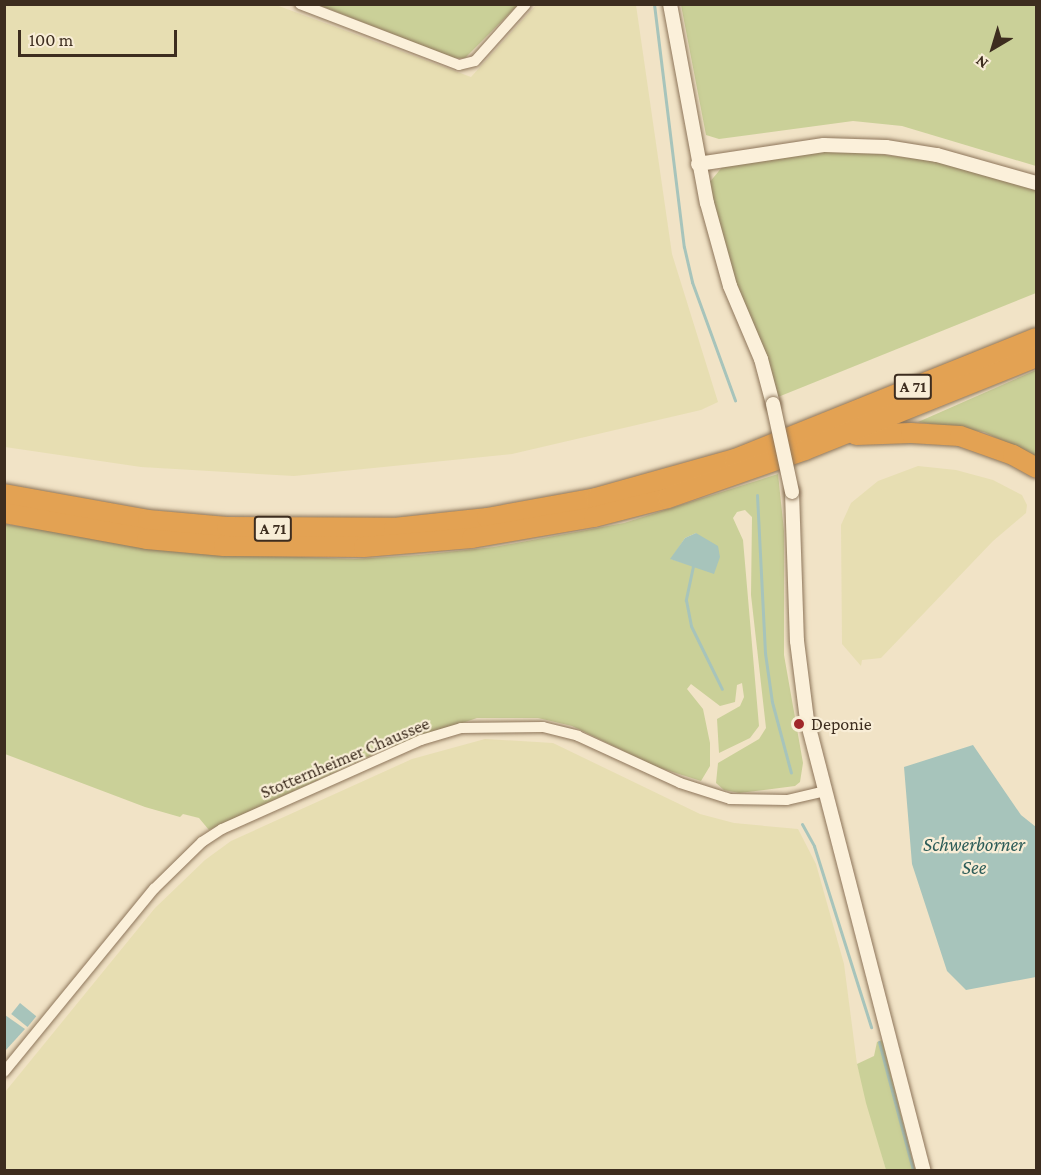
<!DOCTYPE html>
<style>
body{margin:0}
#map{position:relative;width:1041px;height:1175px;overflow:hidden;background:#f1e3c6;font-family:"Crimson Pro",serif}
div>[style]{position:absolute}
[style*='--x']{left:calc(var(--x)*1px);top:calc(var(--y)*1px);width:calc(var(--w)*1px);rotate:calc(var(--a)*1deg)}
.farmland>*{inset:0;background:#e7deb2}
.green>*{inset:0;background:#cad098}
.water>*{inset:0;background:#a7c4bb;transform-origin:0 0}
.stream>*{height:3px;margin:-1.5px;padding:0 1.5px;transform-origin:1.5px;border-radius:1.5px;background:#a7c4bb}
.roads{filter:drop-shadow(0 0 2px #8d755a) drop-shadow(0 0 2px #8d755a)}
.minor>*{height:10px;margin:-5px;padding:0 5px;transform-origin:5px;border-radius:5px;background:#fbf0da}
.tertiary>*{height:14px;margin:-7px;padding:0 7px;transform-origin:7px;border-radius:7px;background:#fbf0da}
.motorway>*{height:20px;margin:-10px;padding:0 10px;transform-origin:10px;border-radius:10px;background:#e3a253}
.bridges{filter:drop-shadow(0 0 2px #8d755a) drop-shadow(0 0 2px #8d755a)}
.tertiary-bridge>*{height:14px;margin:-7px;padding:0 7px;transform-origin:7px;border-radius:7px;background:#fbf0da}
.dots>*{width:16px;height:16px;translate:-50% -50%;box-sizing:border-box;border:3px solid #f8edd6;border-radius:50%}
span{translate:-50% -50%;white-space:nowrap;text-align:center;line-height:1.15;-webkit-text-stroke:4.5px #f8edd6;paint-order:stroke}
.shield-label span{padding:2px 4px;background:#f8edd6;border:2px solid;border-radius:4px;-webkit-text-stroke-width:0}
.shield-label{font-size:16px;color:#3d2d1f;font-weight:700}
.poi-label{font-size:18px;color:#3d2d1f}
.left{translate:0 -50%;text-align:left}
.street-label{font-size:18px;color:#3d2d1f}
.water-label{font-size:20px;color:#2d5d59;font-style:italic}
.frame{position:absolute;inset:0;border:6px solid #3d2d1f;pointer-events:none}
.north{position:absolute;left:963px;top:18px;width:60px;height:60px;-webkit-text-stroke:4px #f8edd6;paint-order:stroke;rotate:218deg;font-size:16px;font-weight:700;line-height:24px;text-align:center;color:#3d2d1f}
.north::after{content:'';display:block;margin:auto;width:21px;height:27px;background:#3d2d1f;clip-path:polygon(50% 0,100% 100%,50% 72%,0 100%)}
.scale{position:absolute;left:18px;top:30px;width:159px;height:27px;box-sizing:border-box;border:3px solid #3d2d1f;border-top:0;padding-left:8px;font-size:18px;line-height:21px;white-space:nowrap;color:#3d2d1f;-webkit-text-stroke:4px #f8edd6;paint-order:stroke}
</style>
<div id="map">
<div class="farmland">
<i style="clip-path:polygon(5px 4px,276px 5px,471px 77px,536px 5px,636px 5px,672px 254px,718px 402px,701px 410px,512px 454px,294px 476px,141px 467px,5px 447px)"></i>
<i style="clip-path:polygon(918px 466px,956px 470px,993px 480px,1022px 495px,1027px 505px,1026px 513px,993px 541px,881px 658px,862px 660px,861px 666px,842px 644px,841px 525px,851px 503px,878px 481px)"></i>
<i style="clip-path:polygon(485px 739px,553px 743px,700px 814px,734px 823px,798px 829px,816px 864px,844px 964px,857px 1064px,886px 1170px,5px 1170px,5px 1092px,155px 908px,205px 860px,231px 841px,412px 759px)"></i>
</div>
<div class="green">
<i style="clip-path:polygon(319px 5px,518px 5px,465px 58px,454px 58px)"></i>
<i style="clip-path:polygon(681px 5px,1036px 5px,1036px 166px,902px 126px,853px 121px,719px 139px,706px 135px)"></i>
<i style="clip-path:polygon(846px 150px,941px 162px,1036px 188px,1036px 293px,778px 397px,720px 243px,709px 183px,723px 166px,784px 154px)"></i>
<i style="clip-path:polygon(1036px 370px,1036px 457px,984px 432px,918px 422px)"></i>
<i style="clip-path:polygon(evenodd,778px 474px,784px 531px,784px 655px,803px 763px,800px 782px,795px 786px,739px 793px,724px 790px,716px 783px,718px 763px,759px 739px,766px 728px,751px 595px,752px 517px,745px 510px,737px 512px,733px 518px,743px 540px,759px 726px,750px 738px,719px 753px,717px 719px,740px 706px,744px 697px,742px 683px,737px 685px,735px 702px,720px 706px,691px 684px,687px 689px,703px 709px,710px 743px,710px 766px,701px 781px,657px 767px,572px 726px,538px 718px,477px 718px,385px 749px,209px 830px,199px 818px,183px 814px,180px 817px,145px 807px,5px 754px,4px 524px,194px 553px,355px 559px,419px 555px,494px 547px,624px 523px,778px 474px,696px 533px,714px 573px,671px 559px,685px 538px,696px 533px)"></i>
<i style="clip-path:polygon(882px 1040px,915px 1170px,886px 1170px,866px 1103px,857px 1064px,874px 1056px,877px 1042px)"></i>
</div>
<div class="water">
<i style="clip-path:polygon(696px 533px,718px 546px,720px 557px,714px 574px,670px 559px,685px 538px)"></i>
<i style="clip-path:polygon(973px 745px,1021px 815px,1036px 827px,1036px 977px,966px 990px,947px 971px,912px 864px,904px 767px)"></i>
<i style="left:20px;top:1003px;width:21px;height:14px;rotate:39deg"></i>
<i style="clip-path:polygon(5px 1015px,25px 1029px,5px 1051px,4px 1015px)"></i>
</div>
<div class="stream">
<i style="--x:654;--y:4;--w:245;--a:83"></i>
<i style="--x:684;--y:247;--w:36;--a:77"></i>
<i style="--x:692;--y:282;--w:126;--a:70"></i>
<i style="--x:757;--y:495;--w:158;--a:87.1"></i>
<i style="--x:765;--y:653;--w:49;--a:81.9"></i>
<i style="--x:772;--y:702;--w:73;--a:75"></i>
<i style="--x:693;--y:566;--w:35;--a:102"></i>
<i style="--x:686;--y:600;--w:26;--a:79"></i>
<i style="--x:691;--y:626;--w:70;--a:63.8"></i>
<i style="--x:802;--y:824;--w:25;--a:61"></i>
<i style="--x:814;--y:846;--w:190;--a:72.5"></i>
<i style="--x:879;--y:1042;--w:132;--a:75.1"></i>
</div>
<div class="roads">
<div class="minor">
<i style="--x:300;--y:4;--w:170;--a:21"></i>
<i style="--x:459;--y:65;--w:16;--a:-14"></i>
<i style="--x:475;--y:61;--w:76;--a:-48.2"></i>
<i style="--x:4;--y:1072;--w:237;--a:-50.7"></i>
<i style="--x:154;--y:889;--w:67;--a:-44.4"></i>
<i style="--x:202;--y:842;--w:24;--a:-33"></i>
<i style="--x:222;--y:829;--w:218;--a:-24.1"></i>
<i style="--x:421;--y:740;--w:42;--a:-16.7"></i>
<i style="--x:461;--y:728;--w:82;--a:-0.7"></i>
<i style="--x:543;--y:727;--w:36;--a:14"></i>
<i style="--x:578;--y:736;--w:112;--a:24.7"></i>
<i style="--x:680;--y:783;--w:52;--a:17.7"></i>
<i style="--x:730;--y:799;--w:57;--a:1"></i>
<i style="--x:787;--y:800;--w:39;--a:-13"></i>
</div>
<div class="tertiary">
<i style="--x:670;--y:4;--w:202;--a:79.5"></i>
<i style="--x:707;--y:203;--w:86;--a:74.5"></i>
<i style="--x:730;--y:286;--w:79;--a:67"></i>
<i style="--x:761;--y:359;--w:47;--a:75.1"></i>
<i style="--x:698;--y:164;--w:127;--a:-8.6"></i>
<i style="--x:824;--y:145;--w:62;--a:1.8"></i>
<i style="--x:886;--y:147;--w:52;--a:8.9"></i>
<i style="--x:937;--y:155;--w:103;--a:15.8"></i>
<i style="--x:792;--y:492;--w:149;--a:88.1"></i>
<i style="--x:797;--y:641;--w:80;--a:82.8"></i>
<i style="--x:807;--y:720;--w:465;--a:75.5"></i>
</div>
<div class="motorway">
<i style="--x:856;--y:435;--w:55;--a:-2.1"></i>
<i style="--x:911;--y:433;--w:49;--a:3.5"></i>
<i style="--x:960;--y:436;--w:56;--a:19.7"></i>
<i style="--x:1013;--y:455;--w:26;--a:29"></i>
<i style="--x:4;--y:494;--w:146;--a:10.2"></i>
<i style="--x:148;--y:520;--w:79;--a:5.1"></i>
<i style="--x:227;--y:527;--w:167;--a:0.3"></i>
<i style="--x:394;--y:528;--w:94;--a:-6.1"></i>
<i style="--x:487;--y:518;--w:111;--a:-10.4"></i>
<i style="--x:596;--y:498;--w:144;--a:-15.7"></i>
<i style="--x:735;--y:459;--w:324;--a:-21.9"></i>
<i style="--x:4;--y:513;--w:145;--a:10.3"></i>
<i style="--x:147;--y:539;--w:77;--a:5.2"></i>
<i style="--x:224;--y:546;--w:140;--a:0.4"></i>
<i style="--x:364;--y:547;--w:108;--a:-4.8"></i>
<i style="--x:472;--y:538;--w:124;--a:-9.8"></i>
<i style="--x:594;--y:517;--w:76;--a:-14.4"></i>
<i style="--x:668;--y:498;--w:145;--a:-19.3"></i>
<i style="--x:805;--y:450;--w:249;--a:-21.9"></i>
</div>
</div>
<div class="bridges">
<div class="tertiary-bridge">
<i style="--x:773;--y:404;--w:90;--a:77.8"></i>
</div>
</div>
<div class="dots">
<i style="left:799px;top:724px;background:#a02729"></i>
</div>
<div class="shield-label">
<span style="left:913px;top:387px">A 71</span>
<span style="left:273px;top:529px">A 71</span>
</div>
<div class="poi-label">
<span class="left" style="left:811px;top:724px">Deponie</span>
</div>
<div class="street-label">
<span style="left:345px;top:758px;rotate:-23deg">Stotternheimer Chaussee</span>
</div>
<div class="water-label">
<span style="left:974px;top:856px">Schwerborner<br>See</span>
</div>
<div class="frame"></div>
<div class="north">N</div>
<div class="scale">100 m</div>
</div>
